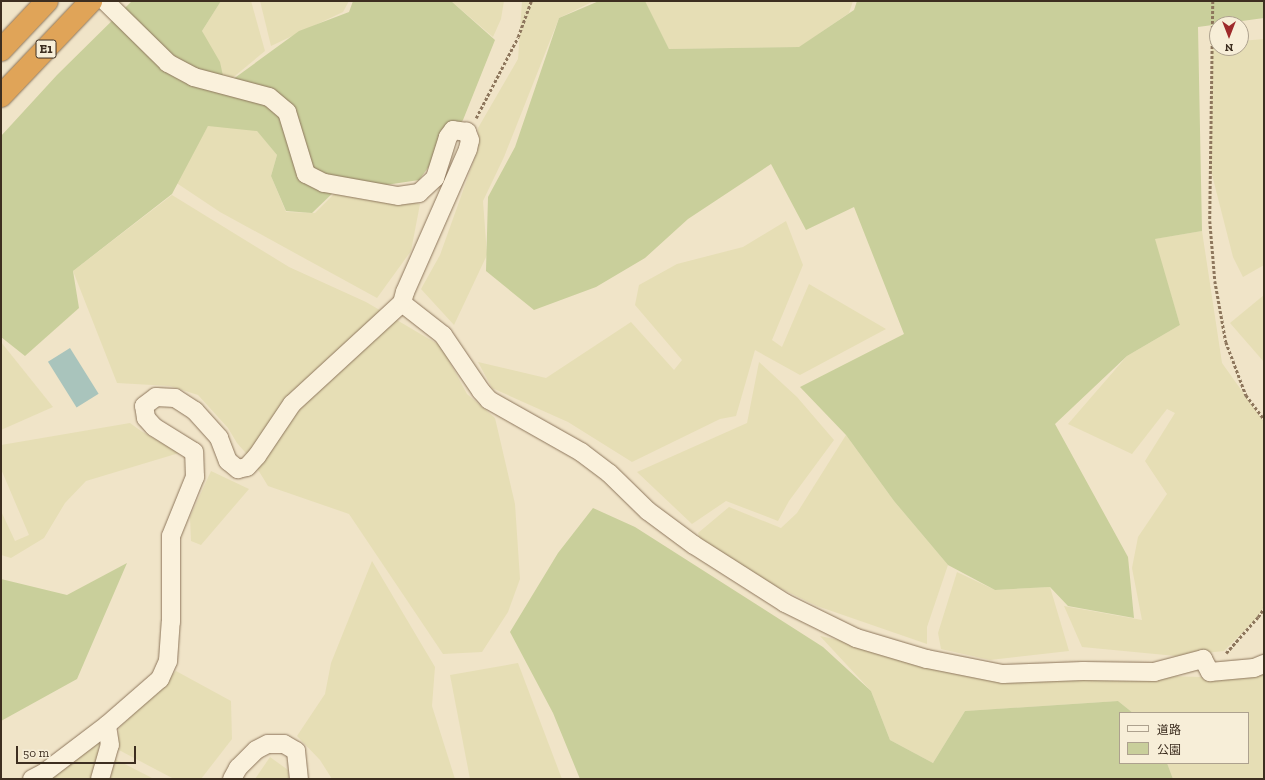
<!DOCTYPE html>
<meta charset="utf-8">
<style>
body{margin:0}
#map{position:relative;width:1265px;height:780px;overflow:hidden;background:#f0e4c8;font-family:"Zilla Slab","Noto Sans JP",serif}
div>[style]{position:absolute}
[style*='--x']{left:calc(var(--x)*1px);top:calc(var(--y)*1px);width:calc(var(--w)*1px);rotate:calc(var(--a)*1deg)}
.farmland>*{inset:0;background:#e6deb5}
.green>*{inset:0;background:#c9cf9b}
.water>*{inset:0;background:#a9c4bc;transform-origin:0 0}
.path>*{height:2.5px;margin-top:-1.25px;transform-origin:0;background:repeating-linear-gradient(90deg,#8d765c 0 3px,transparent 0 5px)}
.roads{filter:drop-shadow(0 0 1px #8d765c) drop-shadow(0 0 1px #8d765c)}
.street>*{height:18px;margin:-9px;padding:0 9px;transform-origin:9px;border-radius:9px;background:#faf1dc}
.highway>*{height:22px;margin:-11px;padding:0 11px;transform-origin:11px;border-radius:11px;background:#e0a458}
span{translate:-50% -50%;white-space:nowrap;text-align:center;line-height:1.15;-webkit-text-stroke:3px #f7eed8;paint-order:stroke}
.shield-label span{padding:1px 3px;background:#f7eed8;border:1px solid;border-radius:3px;-webkit-text-stroke-width:0}
.shield-label{font-size:13px;color:#3d2e20;font-weight:700}
.frame{position:absolute;inset:0;border:2px solid #3d2e20;pointer-events:none}
.legend{position:absolute;left:1119px;top:712px;width:130px;height:52px;box-sizing:border-box;background:#f7eed8;border:1px solid #ada18e;margin:0;padding:5px 7px;list-style:none;font-size:12px;color:#3d2e20}
.legend li{display:flex;align-items:center;gap:8px;height:20px}
.legend b{width:20px;border:1px solid #ada18e}
.north{position:absolute;left:1209px;top:16px;width:40px;height:40px;box-sizing:border-box;background:#f7eed8;border:1px solid #ada18e;border-radius:50%;rotate:180deg;font-size:11px;font-weight:700;line-height:16px;text-align:center;color:#3d2e20}
.north::after{content:'';display:block;margin:auto;width:14px;height:18px;background:#9e2a2b;clip-path:polygon(50% 0,100% 100%,50% 72%,0 100%)}
.scale{position:absolute;left:16px;top:746px;width:120px;height:18px;box-sizing:border-box;border:2px solid #3d2e20;border-top:0;padding-left:5px;font-size:12px;line-height:14px;white-space:nowrap;color:#3d2e20;-webkit-text-stroke:3px #f7eed8;paint-order:stroke}
</style>
<div id="map">
<div class="farmland">
<i style="clip-path:polygon(221px 1px,251px 1px,265px 51px,224px 85px,202px 31px)"></i>
<i style="clip-path:polygon(260px 1px,349px 1px,343px 12px,271px 46px)"></i>
<i style="clip-path:polygon(451px 1px,504px 1px,501px 19px,493px 37px)"></i>
<i style="clip-path:polygon(522px 1px,594px 1px,559px 18px,504px 157px,483px 201px,487px 255px,454px 325px,421px 289px,440px 255px,478px 149px,478px 128px,518px 59px)"></i>
<i style="clip-path:polygon(644px 1px,853px 1px,849px 13px,800px 47px,669px 49px)"></i>
<i style="clip-path:polygon(1264px 39px,1264px 265px,1243px 277px,1233px 257px,1210px 167px,1212px 45px,1217px 44px,1217px 48px,1241px 48px,1241px 41px)"></i>
<i style="clip-path:polygon(208px 126px,254px 127px,277px 155px,271px 176px,286px 212px,315px 213px,338px 190px,420px 204px,411px 251px,377px 298px,220px 212px,175px 182px)"></i>
<i style="clip-path:polygon(172px 195px,289px 267px,366px 302px,441px 346px,467px 394px,495px 418px,515px 504px,520px 579px,508px 612px,482px 652px,443px 654px,349px 514px,268px 486px,252px 460px,237px 443px,228px 428px,198px 395px,170px 386px,117px 383px,73px 271px)"></i>
<i style="clip-path:polygon(786px 221px,803px 265px,772px 340px,782px 347px,809px 284px,886px 329px,800px 375px,755px 350px,736px 416px,720px 419px,632px 462px,568px 422px,492px 388px,478px 362px,546px 378px,631px 322px,674px 370px,682px 360px,635px 305px,639px 285px,677px 264px,743px 247px)"></i>
<i style="clip-path:polygon(1202px 231px,1222px 363px,1264px 422px,1264px 607px,1258px 617px,1224px 651px,1176px 656px,1082px 647px,1064px 606px,1142px 620px,1132px 568px,1138px 537px,1167px 494px,1145px 461px,1175px 413px,1167px 409px,1132px 454px,1068px 424px,1127px 356px,1180px 325px,1154px 239px)"></i>
<i style="clip-path:polygon(1264px 295px,1264px 362px,1230px 323px)"></i>
<i style="clip-path:polygon(1px 342px,53px 407px,1px 430px)"></i>
<i style="clip-path:polygon(759px 362px,797px 397px,834px 440px,789px 501px,778px 521px,726px 501px,692px 524px,637px 472px,747px 423px)"></i>
<i style="clip-path:polygon(130px 423px,141px 431px,179px 453px,86px 481px,65px 503px,44px 538px,11px 558px,1px 555px,1px 511px,15px 541px,29px 535px,1px 469px,1px 445px)"></i>
<i style="clip-path:polygon(846px 435px,894px 501px,948px 565px,927px 627px,927px 644px,817px 606px,704px 551px,698px 533px,729px 507px,781px 528px,797px 513px)"></i>
<i style="clip-path:polygon(211px 471px,249px 489px,201px 545px,191px 541px,190px 517px)"></i>
<i style="clip-path:polygon(372px 561px,435px 667px,432px 706px,455px 779px,332px 779px,320px 760px,297px 736px,325px 694px,331px 663px)"></i>
<i style="clip-path:polygon(957px 572px,995px 590px,1050px 587px,1069px 651px,990px 660px,941px 649px,938px 633px)"></i>
<i style="clip-path:polygon(820px 636px,927px 659px,1045px 672px,1199px 677px,1255px 674px,1264px 671px,1264px 779px,1173px 779px,1167px 763px,1248px 763px,1248px 713px,1133px 713px,1118px 701px,965px 711px,933px 763px,890px 740px,871px 691px)"></i>
<i style="clip-path:polygon(518px 663px,562px 779px,470px 779px,450px 675px)"></i>
<i style="clip-path:polygon(176px 671px,231px 701px,232px 739px,201px 779px,174px 779px,117px 749px,119px 728px)"></i>
<i style="clip-path:polygon(100px 739px,94px 779px,44px 779px)"></i>
<i style="clip-path:polygon(270px 757px,288px 770px,289px 779px,255px 779px)"></i>
<i style="clip-path:polygon(115px 759px,154px 779px,109px 779px)"></i>
</div>
<div class="green">
<i style="clip-path:polygon(132px 1px,221px 1px,202px 31px,220px 62px,225px 85px,299px 31px,349px 12px,353px 1px,451px 1px,495px 40px,463px 120px,419px 180px,379px 186px,338px 188px,312px 213px,286px 211px,271px 176px,277px 155px,257px 131px,208px 126px,172px 194px,73px 271px,79px 308px,25px 356px,1px 337px,1px 136px,57px 75px)"></i>
<i style="clip-path:polygon(599px 1px,645px 1px,669px 49px,799px 47px,854px 10px,857px 1px,1264px 1px,1264px 18px,1198px 27px,1202px 231px,1155px 239px,1180px 325px,1127px 356px,1055px 424px,1128px 557px,1134px 618px,1068px 606px,1050px 587px,995px 590px,948px 565px,894px 501px,846px 435px,800px 387px,904px 334px,854px 207px,806px 230px,771px 164px,688px 219px,645px 258px,596px 287px,534px 310px,486px 271px,488px 197px,515px 147px,559px 18px)"></i>
<i style="clip-path:polygon(593px 508px,635px 527px,823px 647px,871px 691px,890px 740px,933px 763px,965px 711px,1118px 701px,1133px 713px,1120px 713px,1120px 763px,1167px 763px,1173px 779px,580px 779px,553px 713px,510px 632px,558px 553px)"></i>
<i style="clip-path:polygon(127px 563px,77px 679px,1px 721px,1px 579px,67px 595px)"></i>
</div>
<div class="water">
<i style="left:70px;top:348px;width:54px;height:26px;rotate:58deg"></i>
</div>
<div class="path">
<i style="--x:1213;--y:1;--w:220;--a:90.8"></i>
<i style="--x:1210;--y:221;--w:60;--a:85.2"></i>
<i style="--x:1215;--y:281;--w:62;--a:79.8"></i>
<i style="--x:1226;--y:342;--w:57;--a:69.3"></i>
<i style="--x:1246;--y:395;--w:30;--a:53"></i>
<i style="--x:476;--y:118;--w:91;--a:-62.6"></i>
<i style="--x:518;--y:37;--w:38;--a:-70"></i>
<i style="--x:1226;--y:653;--w:48;--a:-48.4"></i>
<i style="--x:1258;--y:617;--w:11;--a:-56"></i>
</div>
<div class="roads">
<div class="street">
<i style="--x:402;--y:303;--w:52;--a:38"></i>
<i style="--x:443;--y:335;--w:68;--a:55.8"></i>
<i style="--x:481;--y:391;--w:12;--a:48"></i>
<i style="--x:489;--y:400;--w:106;--a:29.5"></i>
<i style="--x:581;--y:452;--w:35;--a:37"></i>
<i style="--x:609;--y:473;--w:54;--a:44.3"></i>
<i style="--x:648;--y:511;--w:57;--a:36.5"></i>
<i style="--x:694;--y:545;--w:108;--a:32.5"></i>
<i style="--x:785;--y:603;--w:79;--a:26.2"></i>
<i style="--x:856;--y:638;--w:74;--a:16.5"></i>
<i style="--x:927;--y:659;--w:77;--a:11.2"></i>
<i style="--x:1003;--y:674;--w:80;--a:-2.1"></i>
<i style="--x:1083;--y:671;--w:71;--a:0.8"></i>
<i style="--x:1154;--y:672;--w:51;--a:-14.9"></i>
<i style="--x:1203;--y:659;--w:15;--a:62"></i>
<i style="--x:1210;--y:672;--w:44;--a:-5.2"></i>
<i style="--x:1254;--y:668;--w:11;--a:-22"></i>
<i style="--x:32;--y:779;--w:13;--a:-27"></i>
<i style="--x:44;--y:773;--w:79;--a:-37.3"></i>
<i style="--x:107;--y:725;--w:70;--a:-41"></i>
<i style="--x:160;--y:679;--w:20;--a:-66"></i>
<i style="--x:168;--y:661;--w:39;--a:-86"></i>
<i style="--x:171;--y:622;--w:86;--a:-90"></i>
<i style="--x:171;--y:536;--w:64;--a:-67.9"></i>
<i style="--x:195;--y:477;--w:25;--a:-92"></i>
<i style="--x:194;--y:452;--w:47;--a:-148"></i>
<i style="--x:154;--y:427;--w:12;--a:-132"></i>
<i style="--x:146;--y:418;--w:12;--a:-99"></i>
<i style="--x:144;--y:406;--w:15;--a:-37"></i>
<i style="--x:156;--y:397;--w:19;--a:3"></i>
<i style="--x:175;--y:398;--w:24;--a:33"></i>
<i style="--x:195;--y:411;--w:36;--a:48"></i>
<i style="--x:219;--y:438;--w:25;--a:69"></i>
<i style="--x:228;--y:461;--w:13;--a:39"></i>
<i style="--x:238;--y:469;--w:9;--a:-13"></i>
<i style="--x:247;--y:467;--w:15;--a:-48"></i>
<i style="--x:257;--y:456;--w:63;--a:-56.1"></i>
<i style="--x:292;--y:404;--w:149;--a:-42.6"></i>
<i style="--x:402;--y:303;--w:11;--a:-75"></i>
<i style="--x:405;--y:292;--w:156;--a:-66.2"></i>
<i style="--x:468;--y:149;--w:9;--a:-77"></i>
<i style="--x:470;--y:140;--w:9;--a:-111"></i>
<i style="--x:467;--y:132;--w:14;--a:-172"></i>
<i style="--x:453;--y:130;--w:9;--a:126"></i>
<i style="--x:448;--y:137;--w:43;--a:107.6"></i>
<i style="--x:435;--y:178;--w:22;--a:137"></i>
<i style="--x:419;--y:193;--w:21;--a:172"></i>
<i style="--x:398;--y:196;--w:75;--a:-170"></i>
<i style="--x:324;--y:183;--w:20;--a:-153"></i>
<i style="--x:306;--y:174;--w:65;--a:-107"></i>
<i style="--x:287;--y:112;--w:23;--a:-140"></i>
<i style="--x:269;--y:97;--w:78;--a:-165.1"></i>
<i style="--x:194;--y:77;--w:30;--a:-152"></i>
<i style="--x:168;--y:63;--w:88;--a:-135.5"></i>
<i style="--x:100;--y:779;--w:35;--a:-74"></i>
<i style="--x:110;--y:745;--w:20;--a:-99"></i>
<i style="--x:232;--y:779;--w:13;--a:-61"></i>
<i style="--x:238;--y:768;--w:25;--a:-45"></i>
<i style="--x:256;--y:750;--w:13;--a:-27"></i>
<i style="--x:268;--y:744;--w:16;--a:0"></i>
<i style="--x:284;--y:744;--w:14;--a:30"></i>
<i style="--x:296;--y:751;--w:28;--a:84"></i>
</div>
<div class="highway">
<i style="--x:1;--y:50;--w:67;--a:-46.8"></i>
<i style="--x:1;--y:96;--w:131;--a:-46.5"></i>
</div>
</div>
<div class="shield-label">
<span style="left:46px;top:49px">E1</span>
</div>
<div class="frame"></div>
<ul class="legend">
<li><b style="height:5px;background:#faf1dc"></b>道路</li>
<li><b style="height:11px;background:#c9cf9b"></b>公園</li>
</ul>
<div class="north">N</div>
<div class="scale">50 m</div>
</div>
